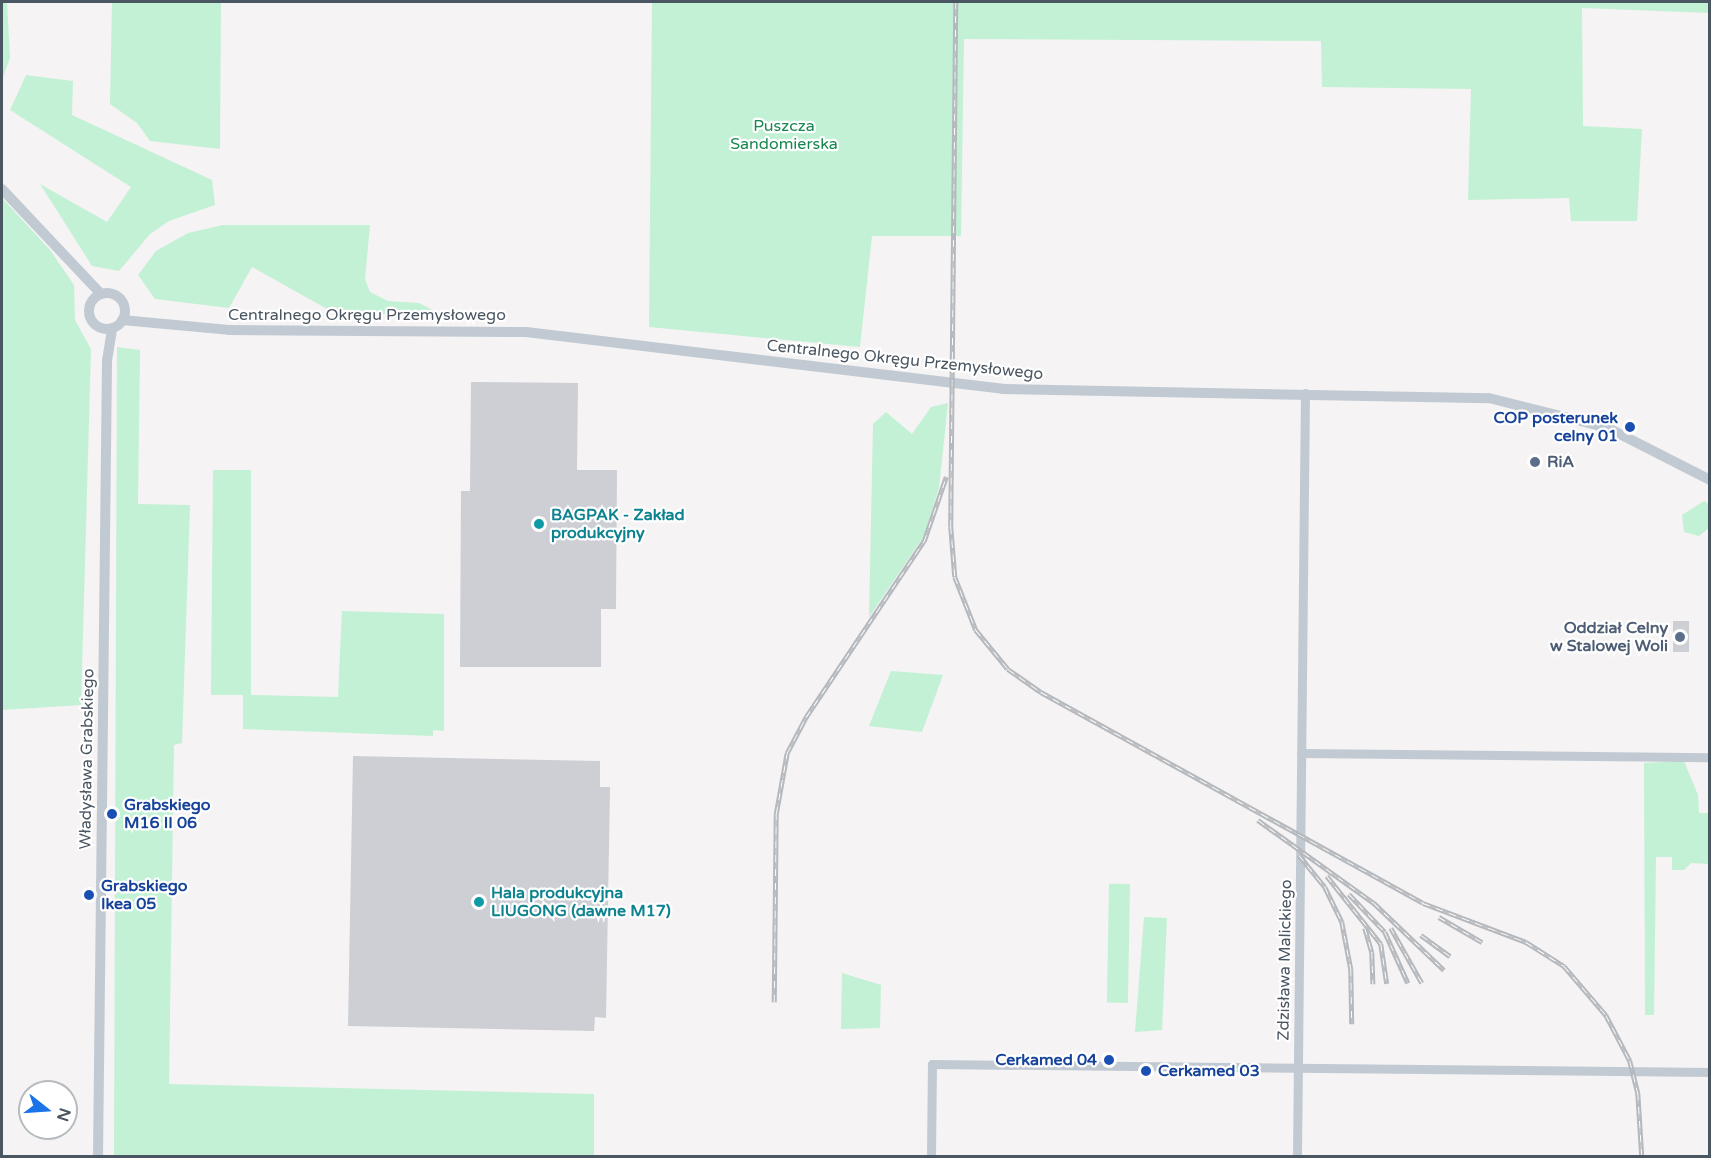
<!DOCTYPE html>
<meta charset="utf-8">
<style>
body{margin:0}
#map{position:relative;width:1711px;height:1158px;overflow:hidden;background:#f5f3f3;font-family:"Varela Round",sans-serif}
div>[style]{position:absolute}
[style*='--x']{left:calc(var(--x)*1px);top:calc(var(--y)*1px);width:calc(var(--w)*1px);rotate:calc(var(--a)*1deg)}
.green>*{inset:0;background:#c3f1d5;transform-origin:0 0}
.building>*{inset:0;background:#cdcfd5;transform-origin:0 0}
.minor>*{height:9px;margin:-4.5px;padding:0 4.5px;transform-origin:4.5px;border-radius:4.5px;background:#c1cad2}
.tertiary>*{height:10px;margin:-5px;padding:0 5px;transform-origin:5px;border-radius:5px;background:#c1cad2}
.tertiary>.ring{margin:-5px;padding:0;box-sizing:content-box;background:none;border:10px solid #c1cad2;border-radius:50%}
.rail>*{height:4.5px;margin-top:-2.25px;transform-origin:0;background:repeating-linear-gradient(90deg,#fff 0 7px,#b5b8bd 0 14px);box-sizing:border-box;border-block:2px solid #b5b8bd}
.dots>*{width:16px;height:16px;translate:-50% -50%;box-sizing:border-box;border:3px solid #fff;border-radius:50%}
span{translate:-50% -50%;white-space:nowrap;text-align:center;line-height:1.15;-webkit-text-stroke:4.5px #fff;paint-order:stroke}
.park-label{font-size:16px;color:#17864f}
.street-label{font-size:16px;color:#4a5661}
.transit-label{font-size:16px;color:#164399;font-weight:700}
.right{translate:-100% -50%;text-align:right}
.left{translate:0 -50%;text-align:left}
.service-label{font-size:16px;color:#4e5e75;font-weight:700}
.culture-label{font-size:16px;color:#0d838f;font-weight:700}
.frame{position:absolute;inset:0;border:3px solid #4a5661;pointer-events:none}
.north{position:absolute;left:18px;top:1080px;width:60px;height:60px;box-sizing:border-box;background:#fff;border:2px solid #b7bbc0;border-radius:50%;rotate:107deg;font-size:16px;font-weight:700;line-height:24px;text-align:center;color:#4a5661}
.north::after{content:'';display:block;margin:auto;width:21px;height:27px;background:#1a73e8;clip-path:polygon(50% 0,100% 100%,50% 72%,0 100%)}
</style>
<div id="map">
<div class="green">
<i style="clip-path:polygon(2px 2px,7px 2px,10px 58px,2px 80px)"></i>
<i style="clip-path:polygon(112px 2px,221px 2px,220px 149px,150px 141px,137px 123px,110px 104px)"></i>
<i style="clip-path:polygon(652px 2px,1709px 2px,1710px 13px,1582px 8px,1583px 126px,1642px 129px,1637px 221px,1571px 221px,1569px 198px,1468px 200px,1471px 89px,1322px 87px,1321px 41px,964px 39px,961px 236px,872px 236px,860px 347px,649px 327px)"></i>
<i style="clip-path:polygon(26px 75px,73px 81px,72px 115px,212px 180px,215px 205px,169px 221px,150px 234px,119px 271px,92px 266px,40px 184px,107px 222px,131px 187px,10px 110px)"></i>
<i style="clip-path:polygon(2px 198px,50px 250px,74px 285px,75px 320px,91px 349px,81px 705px,2px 710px)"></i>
<i style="clip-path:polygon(223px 225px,370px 225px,365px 279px,370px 292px,388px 301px,419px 303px,440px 314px,336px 314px,252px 267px,229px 308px,155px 299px,138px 275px,156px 251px,188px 233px)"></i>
<i style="clip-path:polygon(117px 347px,140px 350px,138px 504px,190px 505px,182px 743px,174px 745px,169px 1084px,594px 1094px,594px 1156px,114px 1156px)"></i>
<i style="clip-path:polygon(948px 403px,939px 488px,924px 536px,869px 617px,873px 424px,886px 412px,912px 434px,931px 407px)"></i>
<i style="clip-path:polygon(213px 470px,251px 470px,251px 695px,338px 697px,342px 611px,444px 614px,444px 731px,433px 730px,433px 736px,243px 729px,243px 695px,211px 695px)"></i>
<i style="clip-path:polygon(1704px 501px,1709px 504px,1709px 528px,1699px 536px,1684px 532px,1682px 515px)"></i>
<i style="clip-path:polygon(891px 671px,943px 675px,922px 732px,869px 726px)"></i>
<i style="clip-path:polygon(1684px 761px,1698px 795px,1699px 813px,1709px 813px,1709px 864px,1691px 863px,1684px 870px,1672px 870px,1672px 857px,1656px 857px,1654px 1015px,1645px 1015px,1644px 763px)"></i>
<i style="left:1130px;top:884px;width:119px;height:21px;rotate:91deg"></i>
<i style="clip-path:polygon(1144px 917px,1167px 918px,1162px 1030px,1135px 1032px)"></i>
<i style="clip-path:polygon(842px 973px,881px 985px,880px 1028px,841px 1029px)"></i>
</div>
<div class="building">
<i style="clip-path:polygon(471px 382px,578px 383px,577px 470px,617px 470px,616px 609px,601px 609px,601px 667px,460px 667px,461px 491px,470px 491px)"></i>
<i style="left:1673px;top:621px;width:16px;height:31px"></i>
<i style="clip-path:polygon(353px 756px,600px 761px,600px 787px,610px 787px,606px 1018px,595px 1017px,594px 1031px,348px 1026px)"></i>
</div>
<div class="minor">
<i style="--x:1301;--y:753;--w:409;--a:0.6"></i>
<i style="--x:931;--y:1156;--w:92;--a:-89.4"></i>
<i style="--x:932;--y:1064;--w:778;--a:0.59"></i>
<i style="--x:1297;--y:1156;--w:763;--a:-89.4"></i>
</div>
<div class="tertiary">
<i style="--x:2;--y:189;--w:144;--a:46.7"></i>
<i class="ring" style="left:89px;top:293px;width:26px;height:26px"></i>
<i style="--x:122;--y:320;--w:107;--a:5.3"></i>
<i style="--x:229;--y:330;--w:297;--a:0.4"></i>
<i style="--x:526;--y:332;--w:480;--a:6.8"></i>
<i style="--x:1003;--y:389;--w:486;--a:1.1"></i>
<i style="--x:1489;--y:398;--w:123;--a:14.1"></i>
<i style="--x:1608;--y:428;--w:114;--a:27"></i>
<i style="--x:98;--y:1156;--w:795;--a:-89.35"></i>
<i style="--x:107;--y:361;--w:33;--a:-81"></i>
</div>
<div class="rail">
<i style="--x:956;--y:2;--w:525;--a:90.55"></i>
<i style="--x:951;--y:527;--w:50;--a:85.4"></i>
<i style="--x:955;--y:577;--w:57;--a:68.4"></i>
<i style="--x:976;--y:630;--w:50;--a:50.6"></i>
<i style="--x:1008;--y:669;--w:40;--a:34.9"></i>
<i style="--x:1041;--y:692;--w:436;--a:28.9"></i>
<i style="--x:1423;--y:903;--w:110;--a:20.7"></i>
<i style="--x:1526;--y:942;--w:45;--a:32.3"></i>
<i style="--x:1564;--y:966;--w:65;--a:49.4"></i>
<i style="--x:1606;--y:1015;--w:52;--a:62.4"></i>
<i style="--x:1630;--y:1061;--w:33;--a:76"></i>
<i style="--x:1638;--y:1093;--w:63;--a:86.4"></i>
<i style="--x:1258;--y:820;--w:143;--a:35.6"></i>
<i style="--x:1374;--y:903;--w:97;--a:43.7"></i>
<i style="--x:1299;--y:855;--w:41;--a:50.9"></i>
<i style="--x:1325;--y:887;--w:39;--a:64"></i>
<i style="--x:1342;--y:922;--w:48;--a:79.2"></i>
<i style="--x:1351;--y:969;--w:55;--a:89"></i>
<i style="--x:1327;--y:876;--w:87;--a:51.5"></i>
<i style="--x:1381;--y:944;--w:40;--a:81.5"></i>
<i style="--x:1349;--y:894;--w:52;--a:46.5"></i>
<i style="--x:1385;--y:932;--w:56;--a:65.7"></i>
<i style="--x:1439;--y:917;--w:50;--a:30.2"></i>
<i style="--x:1365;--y:928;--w:25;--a:74"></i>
<i style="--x:1372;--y:952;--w:32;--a:88"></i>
<i style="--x:1391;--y:928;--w:63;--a:60.6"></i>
<i style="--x:1421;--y:935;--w:36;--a:36"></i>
<i style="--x:774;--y:1002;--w:188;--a:-89.4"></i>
<i style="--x:776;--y:814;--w:62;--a:-79.8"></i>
<i style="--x:787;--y:753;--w:41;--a:-62.2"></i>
<i style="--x:806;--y:717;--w:212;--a:-56.2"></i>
<i style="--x:924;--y:541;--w:68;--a:-71"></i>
</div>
<div class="dots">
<i style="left:1630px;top:427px;background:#1a4fb4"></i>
<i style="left:1535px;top:462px;background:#5c6f8a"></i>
<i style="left:539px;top:524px;background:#0f9aa8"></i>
<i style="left:1680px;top:637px;background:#5c6f8a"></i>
<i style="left:112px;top:814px;background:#1a4fb4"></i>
<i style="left:89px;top:895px;background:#1a4fb4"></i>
<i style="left:479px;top:902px;background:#0f9aa8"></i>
<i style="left:1109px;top:1060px;background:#1a4fb4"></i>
<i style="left:1146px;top:1071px;background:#1a4fb4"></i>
</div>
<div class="park-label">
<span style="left:784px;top:135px">Puszcza<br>Sandomierska</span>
</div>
<div class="street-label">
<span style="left:367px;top:315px">Centralnego Okręgu Przemysłowego</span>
<span style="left:905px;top:360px;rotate:6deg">Centralnego Okręgu Przemysłowego</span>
<span style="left:87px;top:759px;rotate:-89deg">Władysława Grabskiego</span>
<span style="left:1285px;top:960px;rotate:-89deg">Zdzisława Malickiego</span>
</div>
<div class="transit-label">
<span class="right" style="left:1618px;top:427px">COP posterunek<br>celny 01</span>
<span class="left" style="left:124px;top:814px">Grabskiego<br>M16 II 06</span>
<span class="left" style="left:101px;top:895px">Grabskiego<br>Ikea 05</span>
<span class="right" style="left:1097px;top:1060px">Cerkamed 04</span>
<span class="left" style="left:1158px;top:1071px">Cerkamed 03</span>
</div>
<div class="service-label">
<span class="left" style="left:1547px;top:462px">RiA</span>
<span class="right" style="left:1668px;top:637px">Oddział Celny<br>w Stalowej Woli</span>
</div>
<div class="culture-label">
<span class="left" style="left:551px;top:524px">BAGPAK - Zakład<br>produkcyjny</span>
<span class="left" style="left:491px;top:902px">Hala produkcyjna<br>LIUGONG (dawne M17)</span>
</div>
<div class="frame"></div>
<div class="north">N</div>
</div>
